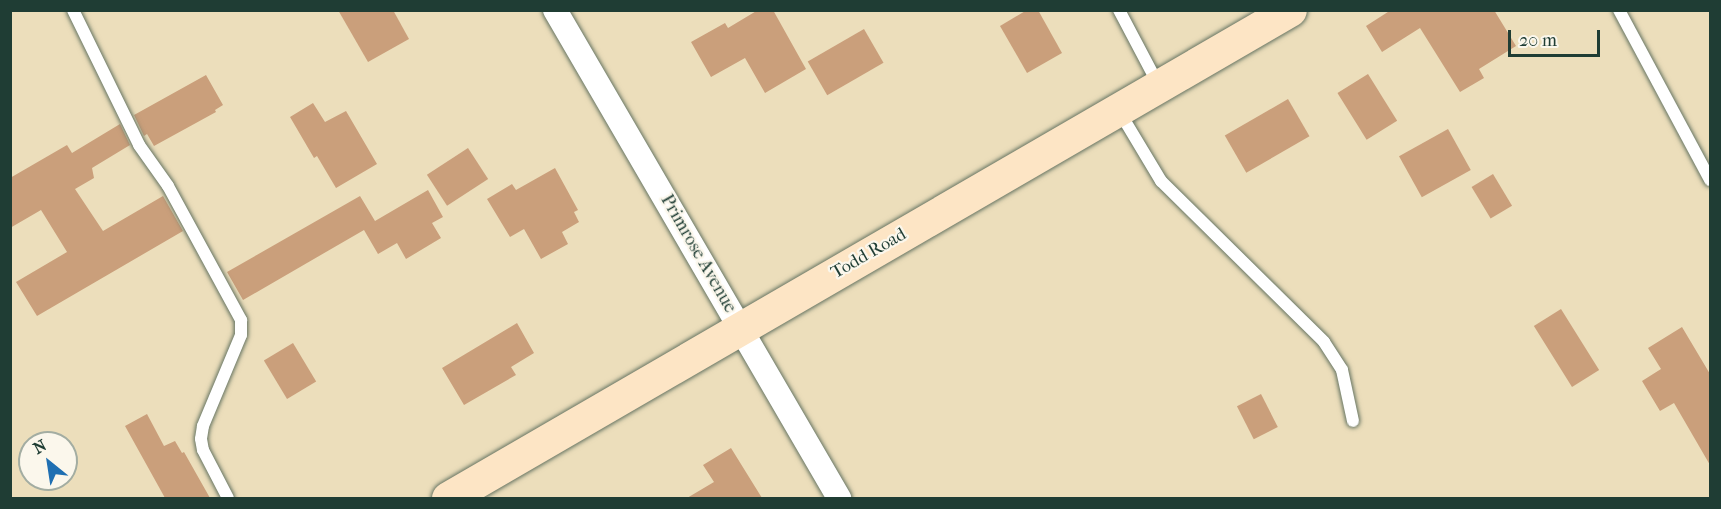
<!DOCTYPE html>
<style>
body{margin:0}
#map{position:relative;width:1721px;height:509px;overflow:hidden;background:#ecdebb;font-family:"IM FELL French Canon",serif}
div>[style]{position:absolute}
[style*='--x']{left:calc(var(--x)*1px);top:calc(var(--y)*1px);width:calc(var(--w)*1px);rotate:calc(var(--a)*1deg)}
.building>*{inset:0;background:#ca9f7b;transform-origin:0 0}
.roads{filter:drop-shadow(0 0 2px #677563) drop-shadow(0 0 2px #677563)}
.lane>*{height:12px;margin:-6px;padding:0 6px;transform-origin:6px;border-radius:6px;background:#fff}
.street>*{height:24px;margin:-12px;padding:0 12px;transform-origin:12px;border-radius:12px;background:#fff}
.secondary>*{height:33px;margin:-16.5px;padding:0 16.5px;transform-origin:16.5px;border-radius:16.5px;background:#fde5c5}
span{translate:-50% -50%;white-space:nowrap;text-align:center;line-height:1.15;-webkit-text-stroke:4.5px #fbf7ec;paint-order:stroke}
.street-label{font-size:18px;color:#1f3d34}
.frame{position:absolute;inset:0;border:12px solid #1f3d34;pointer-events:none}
.north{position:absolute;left:18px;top:431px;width:60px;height:60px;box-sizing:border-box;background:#fbf7ec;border:2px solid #a3ada2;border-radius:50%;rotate:330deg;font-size:16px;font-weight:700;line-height:24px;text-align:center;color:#1f3d34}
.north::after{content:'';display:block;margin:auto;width:21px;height:27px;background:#1f6fb2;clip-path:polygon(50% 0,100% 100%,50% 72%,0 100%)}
.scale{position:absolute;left:1508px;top:30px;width:92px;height:27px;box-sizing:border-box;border:3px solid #1f3d34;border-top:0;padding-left:8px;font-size:18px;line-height:21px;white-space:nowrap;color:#1f3d34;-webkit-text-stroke:4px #fbf7ec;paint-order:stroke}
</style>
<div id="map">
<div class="building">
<i style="clip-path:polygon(338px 10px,393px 10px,409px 39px,368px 62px)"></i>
<i style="clip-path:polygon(758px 10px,773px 10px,806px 69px,765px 93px,745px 58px,711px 77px,691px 42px,725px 23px,728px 28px)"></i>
<i style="clip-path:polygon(1027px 10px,1038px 10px,1062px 53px,1027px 73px,1000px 26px)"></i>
<i style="clip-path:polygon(1391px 10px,1494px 10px,1516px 46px,1479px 69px,1484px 78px,1460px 92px,1420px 28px,1382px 52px,1366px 26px)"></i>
<i style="left:864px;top:29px;width:39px;height:65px;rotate:60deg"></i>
<i style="left:1368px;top:74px;width:55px;height:36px;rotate:58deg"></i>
<i style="clip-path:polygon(206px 75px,223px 105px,215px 110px,216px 112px,154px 146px,147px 134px,144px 136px,134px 115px)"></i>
<i style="left:1288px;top:99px;width:43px;height:73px;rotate:60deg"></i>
<i style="clip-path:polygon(313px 103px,325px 122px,346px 111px,377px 164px,336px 188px,317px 156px,314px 158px,290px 117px)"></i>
<i style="clip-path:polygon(120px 124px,130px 145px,92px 168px,94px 178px,75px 189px,103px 231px,163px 196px,183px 231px,37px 316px,16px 282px,67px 252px,41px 210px,10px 228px,10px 178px,67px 145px,72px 153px)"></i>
<i style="left:1448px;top:129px;width:47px;height:56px;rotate:61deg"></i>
<i style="left:468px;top:148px;width:37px;height:49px;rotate:57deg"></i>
<i style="clip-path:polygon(555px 168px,578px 210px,574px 212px,579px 222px,562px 232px,568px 244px,541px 259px,524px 229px,510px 237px,487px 199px,512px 184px,516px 190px)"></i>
<i style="left:1493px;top:174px;width:37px;height:25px;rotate:59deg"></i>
<i style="clip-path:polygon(428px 190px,443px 217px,432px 223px,441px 238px,406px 259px,397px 243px,378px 254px,364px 230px,243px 300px,227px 272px,360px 196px,375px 221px)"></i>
<i style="left:1561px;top:309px;width:72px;height:32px;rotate:58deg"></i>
<i style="clip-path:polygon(517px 323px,534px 353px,511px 367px,516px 375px,464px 405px,442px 368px)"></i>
<i style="clip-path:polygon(1682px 327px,1710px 374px,1710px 465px,1674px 403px,1660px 411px,1642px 381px,1661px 369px,1648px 348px)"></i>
<i style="left:293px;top:343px;width:45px;height:34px;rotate:59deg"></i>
<i style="left:1261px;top:394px;width:37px;height:27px;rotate:63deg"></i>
<i style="clip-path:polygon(147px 414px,164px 446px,175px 441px,182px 453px,184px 452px,210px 498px,165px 498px,125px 426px)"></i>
<i style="clip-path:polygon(731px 448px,762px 498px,687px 498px,714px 482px,703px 465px)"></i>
</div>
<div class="roads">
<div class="lane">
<i style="--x:73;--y:10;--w:150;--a:63.9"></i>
<i style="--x:139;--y:145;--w:50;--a:54.7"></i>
<i style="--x:168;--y:186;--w:153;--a:61.4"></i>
<i style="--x:241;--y:320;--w:15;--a:90"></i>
<i style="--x:241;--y:335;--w:99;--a:112.7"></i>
<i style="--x:203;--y:426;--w:13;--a:99"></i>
<i style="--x:201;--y:439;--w:11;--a:80"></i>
<i style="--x:203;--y:450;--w:54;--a:62.5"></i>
<i style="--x:1119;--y:10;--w:84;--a:62.2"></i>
<i style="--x:1619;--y:10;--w:193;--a:61.8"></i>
<i style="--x:1119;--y:111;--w:82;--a:59"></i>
<i style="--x:1161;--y:181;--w:229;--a:44.6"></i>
<i style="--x:1324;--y:342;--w:33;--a:57"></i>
<i style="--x:1342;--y:370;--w:52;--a:77.8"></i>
</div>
<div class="street">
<i style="--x:555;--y:10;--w:565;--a:59.8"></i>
</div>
<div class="secondary">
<i style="--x:448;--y:498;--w:973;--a:-30.1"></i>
</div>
</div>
<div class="street-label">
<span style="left:698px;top:254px;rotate:60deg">Primrose Avenue</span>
<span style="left:869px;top:254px;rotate:-30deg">Todd Road</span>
</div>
<div class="frame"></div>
<div class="north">N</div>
<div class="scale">20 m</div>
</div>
